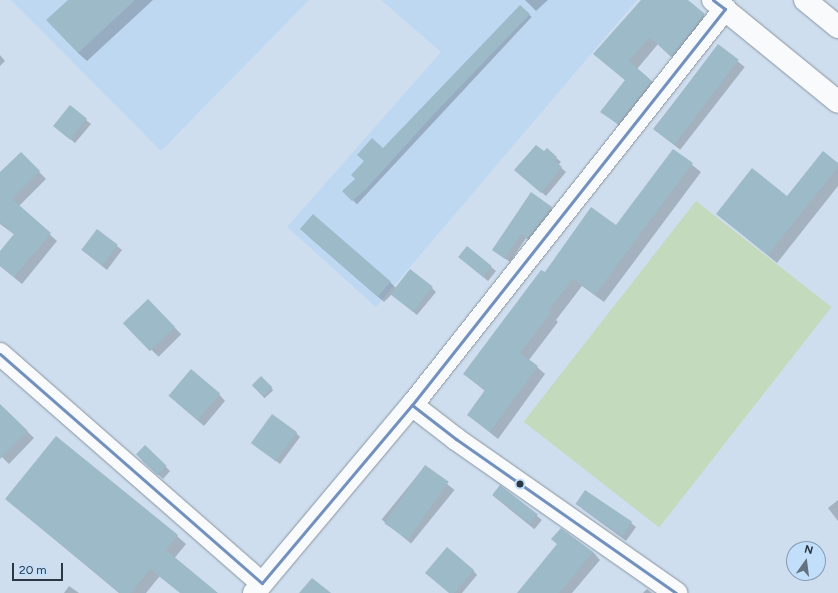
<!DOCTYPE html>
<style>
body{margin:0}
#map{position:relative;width:838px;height:593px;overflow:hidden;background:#cedeee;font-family:Figtree,sans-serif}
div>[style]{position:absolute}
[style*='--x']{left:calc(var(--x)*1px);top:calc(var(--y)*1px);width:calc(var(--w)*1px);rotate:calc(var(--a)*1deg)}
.built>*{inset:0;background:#bed8f2}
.green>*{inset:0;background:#c4dabc;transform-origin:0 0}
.shadow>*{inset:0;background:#0003;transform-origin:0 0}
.building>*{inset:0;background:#9dbac9;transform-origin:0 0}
.roads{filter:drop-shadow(0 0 1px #8894a0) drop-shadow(0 0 1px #8894a0)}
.minor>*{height:22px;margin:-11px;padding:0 11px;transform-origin:11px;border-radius:11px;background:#f8fafc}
.major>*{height:22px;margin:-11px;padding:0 11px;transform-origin:11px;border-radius:11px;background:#f8fafc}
.highway>*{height:22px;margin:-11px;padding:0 11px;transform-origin:11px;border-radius:11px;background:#f8fafc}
.bus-1>*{height:3px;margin:-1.5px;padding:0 1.5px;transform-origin:1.5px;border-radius:1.5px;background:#7391be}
.dots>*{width:11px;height:11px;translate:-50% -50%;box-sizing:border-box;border:2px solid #c1dffb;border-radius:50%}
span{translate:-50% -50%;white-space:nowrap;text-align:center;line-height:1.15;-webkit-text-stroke:3px #c1dffb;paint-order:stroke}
.north{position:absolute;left:786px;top:541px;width:40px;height:40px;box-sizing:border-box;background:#c1dffb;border:1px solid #859cb1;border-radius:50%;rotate:14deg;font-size:11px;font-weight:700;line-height:16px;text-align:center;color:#2b3742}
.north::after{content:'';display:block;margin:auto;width:14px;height:18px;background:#64717e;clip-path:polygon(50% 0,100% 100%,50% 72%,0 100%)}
.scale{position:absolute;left:12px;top:563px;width:51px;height:18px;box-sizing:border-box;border:2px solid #2b3742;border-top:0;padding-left:5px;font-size:12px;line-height:14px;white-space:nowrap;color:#2b3742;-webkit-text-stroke:3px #c1dffb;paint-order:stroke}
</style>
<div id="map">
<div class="built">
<i style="clip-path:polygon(11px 0,309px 0,161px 151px)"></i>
<i style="clip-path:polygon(381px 0,637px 0,376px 307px,287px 227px,441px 52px)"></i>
</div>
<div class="green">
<i style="left:696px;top:201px;width:172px;height:280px;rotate:38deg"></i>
</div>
<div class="shadow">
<i style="clip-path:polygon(69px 0,153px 0,87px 61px,78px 53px)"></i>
<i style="clip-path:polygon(525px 0,548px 0,536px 11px)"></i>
<i style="clip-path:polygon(642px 0,687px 0,712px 23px,680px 64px,658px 44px,637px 69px,660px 89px,626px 131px,602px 112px,626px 81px,594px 54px)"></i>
<i style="left:520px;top:6px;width:16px;height:256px;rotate:43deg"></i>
<i style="left:718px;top:46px;width:34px;height:105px;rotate:38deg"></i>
<i style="clip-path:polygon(0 55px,5px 61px,0 66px)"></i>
<i style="clip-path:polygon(70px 107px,91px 124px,75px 143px,59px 130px)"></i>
<i style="clip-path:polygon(547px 150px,561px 162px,558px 165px,566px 172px,546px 196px,520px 174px)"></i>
<i style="clip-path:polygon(673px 150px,701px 172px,604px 302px,582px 286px,556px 320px,558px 322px,529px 360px,545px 374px,498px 439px,468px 415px,485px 391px,464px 374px,545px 274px,616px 226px)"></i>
<i style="clip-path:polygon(21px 153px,46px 179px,19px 206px,57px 241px,22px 284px,0 266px,0 253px,15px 235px,0 224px,0 174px)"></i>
<i style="clip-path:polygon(838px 164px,838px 186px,777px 263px,717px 214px,788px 198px)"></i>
<i style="clip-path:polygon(531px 193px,556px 212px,532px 242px,526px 238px,510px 262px,493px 250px)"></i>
<i style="clip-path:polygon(308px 236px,390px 282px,396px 288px,432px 288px,436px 292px,417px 315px,392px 294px,384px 302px)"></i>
<i style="clip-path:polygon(117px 246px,122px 250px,107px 270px,82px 250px)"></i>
<i style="clip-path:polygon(459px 257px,491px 267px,496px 271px,488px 281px)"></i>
<i style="left:148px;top:301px;width:47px;height:32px;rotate:45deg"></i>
<i style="left:261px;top:377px;width:18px;height:12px;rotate:47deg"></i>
<i style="clip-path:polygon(219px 394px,225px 401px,204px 426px,176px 402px)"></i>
<i style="clip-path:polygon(0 405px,34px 438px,9px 464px,0 455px)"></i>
<i style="clip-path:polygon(296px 433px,300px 437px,280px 464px,257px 447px)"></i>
<i style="clip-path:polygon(141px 460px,166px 467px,170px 471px,163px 479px)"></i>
<i style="left:425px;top:466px;width:38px;height:69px;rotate:39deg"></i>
<i style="left:500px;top:486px;width:54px;height:12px;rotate:39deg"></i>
<i style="clip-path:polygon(6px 499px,177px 536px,186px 544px,146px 593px,119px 593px)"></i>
<i style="clip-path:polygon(838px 500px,838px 521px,828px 508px)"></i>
<i style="clip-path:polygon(581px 508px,631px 523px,636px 527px,626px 541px)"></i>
<i style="clip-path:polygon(552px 539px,593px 552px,600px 560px,572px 593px,518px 593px,558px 545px)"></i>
<i style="clip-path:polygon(473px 570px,477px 575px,462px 593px,449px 593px)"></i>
<i style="clip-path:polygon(69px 586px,79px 593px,64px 593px)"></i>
<i style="clip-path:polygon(647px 589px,652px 593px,643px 593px)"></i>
</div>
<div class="building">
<i style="clip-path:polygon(68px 0,135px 0,78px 53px,46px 20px)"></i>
<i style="clip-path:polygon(641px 0,688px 0,705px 14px,671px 57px,650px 37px,629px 61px,652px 81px,618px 124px,600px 112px,625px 80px,593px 54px)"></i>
<i style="clip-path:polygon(520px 5px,530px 14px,434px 114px,366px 189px,352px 201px,342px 191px,355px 179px,351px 175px,364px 161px,357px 155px,372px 138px,383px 148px)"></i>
<i style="left:718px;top:44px;width:26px;height:107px;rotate:37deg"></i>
<i style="left:70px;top:105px;width:22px;height:27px;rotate:39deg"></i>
<i style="clip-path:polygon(536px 145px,544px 151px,547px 148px,557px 157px,554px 160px,562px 167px,541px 193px,514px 170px)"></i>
<i style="clip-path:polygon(673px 149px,693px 163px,595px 295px,573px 279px,548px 311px,551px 313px,520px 353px,538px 366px,490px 432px,467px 415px,485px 390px,463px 374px,541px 270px,545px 272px,591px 207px,616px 225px)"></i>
<i style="clip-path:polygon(823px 151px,838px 163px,838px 167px,768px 255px,716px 214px,752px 168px,787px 196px)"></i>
<i style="clip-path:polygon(21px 152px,40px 171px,12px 199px,51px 233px,14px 277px,0 266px,0 251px,14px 234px,0 222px,0 172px)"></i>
<i style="clip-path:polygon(531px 192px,552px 207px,527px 239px,521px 234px,505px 259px,492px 250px)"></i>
<i style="left:313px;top:214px;width:103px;height:20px;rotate:41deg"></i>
<i style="left:97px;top:229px;width:26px;height:26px;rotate:37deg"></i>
<i style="left:467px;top:246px;width:32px;height:14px;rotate:39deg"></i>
<i style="left:410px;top:269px;width:29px;height:32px;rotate:38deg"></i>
<i style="left:148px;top:299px;width:39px;height:35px;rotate:46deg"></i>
<i style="left:191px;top:369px;width:38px;height:35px;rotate:40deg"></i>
<i style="left:261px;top:376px;width:16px;height:13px;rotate:45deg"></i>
<i style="clip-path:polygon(0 404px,28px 431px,0 459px)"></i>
<i style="left:272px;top:414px;width:31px;height:36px;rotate:36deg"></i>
<i style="clip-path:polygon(56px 436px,178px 535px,166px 550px,218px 593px,180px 593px,150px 569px,131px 593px,120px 593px,5px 499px)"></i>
<i style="left:145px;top:445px;width:30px;height:13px;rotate:44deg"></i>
<i style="left:425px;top:465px;width:29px;height:71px;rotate:35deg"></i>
<i style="left:500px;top:485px;width:48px;height:12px;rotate:38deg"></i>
<i style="left:585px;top:490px;width:57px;height:17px;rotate:34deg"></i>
<i style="clip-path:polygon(561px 528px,593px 552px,559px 593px,517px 593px,557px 544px,551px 539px)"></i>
<i style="clip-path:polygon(447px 547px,474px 570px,454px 593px,449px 593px,425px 573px)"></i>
<i style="clip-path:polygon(312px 578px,331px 593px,299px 593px)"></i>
</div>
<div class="roads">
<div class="minor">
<i style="--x:0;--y:354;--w:348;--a:41.2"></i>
<i style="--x:412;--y:405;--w:56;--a:37.7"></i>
<i style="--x:456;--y:439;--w:269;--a:35"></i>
<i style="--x:254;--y:593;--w:246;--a:-50"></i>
<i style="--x:412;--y:405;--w:505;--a:-51.68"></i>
</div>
<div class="major">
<i style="--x:713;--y:0;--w:161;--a:39.2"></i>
</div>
<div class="highway">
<i style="--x:805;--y:0;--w:43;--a:39.3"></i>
</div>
</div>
<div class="bus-1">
<i style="--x:0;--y:354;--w:348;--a:41.2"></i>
<i style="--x:262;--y:583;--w:233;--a:-49.9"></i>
<i style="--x:412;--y:405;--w:505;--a:-51.68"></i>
<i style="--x:725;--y:9;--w:15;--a:-143"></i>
<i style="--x:412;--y:405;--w:56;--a:37.7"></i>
<i style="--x:456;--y:439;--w:269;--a:35"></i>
</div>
<div class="dots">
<i style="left:520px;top:484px;background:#2b3742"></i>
</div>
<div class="north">N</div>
<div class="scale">20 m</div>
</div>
